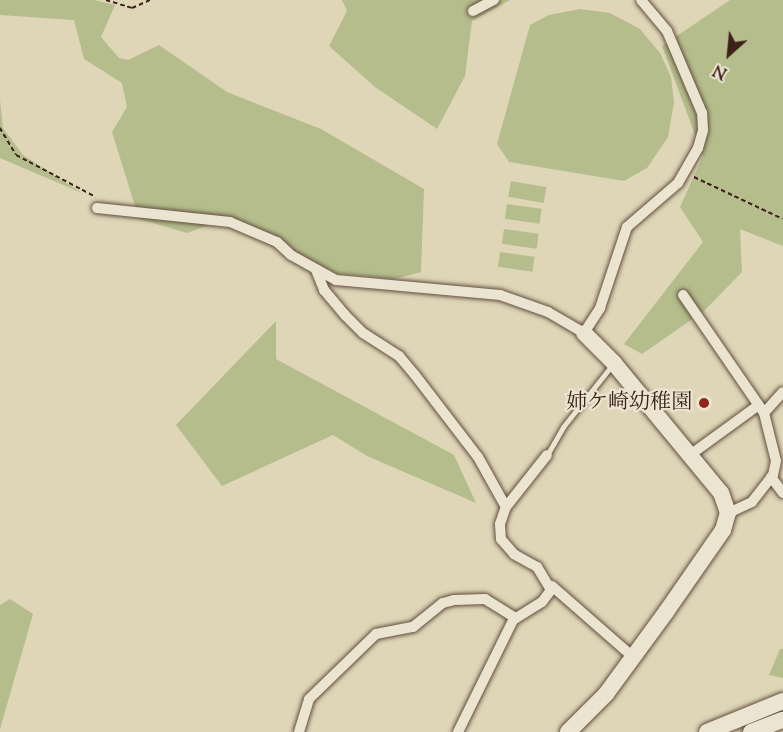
<!DOCTYPE html>
<meta charset="utf-8">
<style>
body{margin:0}
#map{position:relative;width:783px;height:732px;overflow:hidden;background:#ded6b7;font-family:"Sorts Mill Goudy","Noto Serif JP",serif}
div>[style]{position:absolute}
[style*='--x']{left:calc(var(--x)*1px);top:calc(var(--y)*1px);width:calc(var(--w)*1px);rotate:calc(var(--a)*1deg)}
.green>*{inset:0;background:#b5bd8c;transform-origin:0 0}
.path>*{height:1.5px;margin-top:-0.75px;transform-origin:0;background:repeating-linear-gradient(90deg,#3b2117 0 4.5px,transparent 0 7.5px)}
.roads{filter:drop-shadow(0 0 2px #644e3f) drop-shadow(0 0 2px #644e3f)}
.lane>*{height:5px;margin:-2.5px;padding:0 2.5px;transform-origin:2.5px;border-radius:2.5px;background:#eae4d0}
.street>*{height:10px;margin:-5px;padding:0 5px;transform-origin:5px;border-radius:5px;background:#eae4d0}
.secondary>*{height:16px;margin:-8px;padding:0 8px;transform-origin:8px;border-radius:8px;background:#eae4d0}
.dots>*{width:16px;height:16px;translate:-50% -50%;box-sizing:border-box;border:3px solid #eae4d0;border-radius:50%}
span{translate:-50% -50%;white-space:nowrap;text-align:center;line-height:1.15;-webkit-text-stroke:4.5px #eae4d0;paint-order:stroke}
.poi-label{font-size:21px;color:#3b2117}
.right{translate:-100% -50%;text-align:right}
.north{position:absolute;left:699px;top:24px;width:60px;height:60px;-webkit-text-stroke:4px #eae4d0;paint-order:stroke;rotate:207deg;font-size:16px;font-weight:700;line-height:24px;text-align:center;color:#3b2117}
.north::after{content:'';display:block;margin:auto;width:21px;height:27px;background:#3b2117;clip-path:polygon(50% 0,100% 100%,50% 72%,0 100%)}
</style>
<div id="map">
<div class="green">
<i style="clip-path:polygon(0 0,94px 0,115px 5px,101px 37px,119px 58px,128px 60px,159px 45px,227px 92px,321px 129px,424px 189px,421px 272px,394px 279px,333px 273px,229px 218px,187px 233px,139px 219px,112px 132px,127px 107px,122px 83px,84px 59px,74px 20px,0 15px)"></i>
<i style="clip-path:polygon(342px 0,510px 0,472px 21px,465px 76px,437px 129px,375px 87px,329px 46px,347px 11px)"></i>
<i style="clip-path:polygon(730px 0,783px 0,783px 246px,740px 229px,742px 272px,704px 311px,642px 354px,624px 344px,703px 242px,680px 207px,703px 156px,662px 46px)"></i>
<i style="clip-path:polygon(580px 9px,610px 13px,640px 29px,660px 53px,671px 77px,674px 102px,668px 137px,647px 168px,624px 181px,509px 162px,497px 144px,530px 25px,549px 15px)"></i>
<i style="clip-path:polygon(0 100px,3px 128px,23px 155px,82px 193px,0 158px)"></i>
<i style="left:511px;top:181px;width:36px;height:16px;rotate:10deg"></i>
<i style="left:507px;top:204px;width:35px;height:15px;rotate:8deg"></i>
<i style="left:504px;top:229px;width:35px;height:15px;rotate:8deg"></i>
<i style="left:500px;top:252px;width:35px;height:15px;rotate:8deg"></i>
<i style="clip-path:polygon(276px 321px,276px 359px,454px 455px,476px 503px,367px 456px,333px 435px,222px 486px,176px 425px)"></i>
<i style="clip-path:polygon(10px 599px,33px 614px,0 729px,0 605px)"></i>
<i style="clip-path:polygon(780px 649px,783px 649px,783px 678px,769px 675px)"></i>
</div>
<div class="path">
<i style="--x:106;--y:0;--w:27;--a:17"></i>
<i style="--x:132;--y:8;--w:20;--a:-24"></i>
<i style="--x:0;--y:128;--w:31;--a:59"></i>
<i style="--x:16;--y:155;--w:90;--a:27.7"></i>
<i style="--x:694;--y:177;--w:98;--a:25.3"></i>
</div>
<div class="roads">
<div class="lane">
<i style="--x:547;--y:455;--w:32;--a:-60"></i>
<i style="--x:563;--y:427;--w:80;--a:-51.6"></i>
</div>
<div class="street">
<i style="--x:473;--y:11;--w:24;--a:-28"></i>
<i style="--x:97;--y:208;--w:134;--a:6"></i>
<i style="--x:230;--y:222;--w:51;--a:23.1"></i>
<i style="--x:277;--y:242;--w:19;--a:43"></i>
<i style="--x:291;--y:255;--w:51;--a:29.1"></i>
<i style="--x:336;--y:280;--w:165;--a:5.2"></i>
<i style="--x:500;--y:295;--w:51;--a:19.5"></i>
<i style="--x:548;--y:312;--w:42;--a:30.3"></i>
<i style="--x:584;--y:333;--w:30;--a:-57"></i>
<i style="--x:600;--y:308;--w:85;--a:-71.6"></i>
<i style="--x:627;--y:227;--w:67;--a:-40.8"></i>
<i style="--x:678;--y:183;--w:40;--a:-60.3"></i>
<i style="--x:698;--y:148;--w:19;--a:-74"></i>
<i style="--x:703;--y:130;--w:17;--a:-93"></i>
<i style="--x:702;--y:113;--w:89;--a:-113.1"></i>
<i style="--x:667;--y:31;--w:40;--a:-130"></i>
<i style="--x:316;--y:270;--w:22;--a:68"></i>
<i style="--x:324;--y:290;--w:33;--a:50"></i>
<i style="--x:345;--y:315;--w:25;--a:45"></i>
<i style="--x:363;--y:333;--w:43;--a:32.6"></i>
<i style="--x:399;--y:356;--w:25;--a:50"></i>
<i style="--x:415;--y:375;--w:103;--a:52.5"></i>
<i style="--x:478;--y:457;--w:57;--a:60.8"></i>
<i style="--x:683;--y:295;--w:143;--a:55.5"></i>
<i style="--x:764;--y:413;--w:49;--a:76"></i>
<i style="--x:776;--y:461;--w:14;--a:102"></i>
<i style="--x:773;--y:475;--w:34;--a:128"></i>
<i style="--x:752;--y:502;--w:26;--a:155"></i>
<i style="--x:764;--y:413;--w:28;--a:-48"></i>
<i style="--x:690;--y:455;--w:82;--a:-36"></i>
<i style="--x:771;--y:477;--w:20;--a:53"></i>
<i style="--x:552;--y:586;--w:108;--a:41.2"></i>
<i style="--x:299;--y:732;--w:34;--a:-73"></i>
<i style="--x:309;--y:699;--w:93;--a:-44.1"></i>
<i style="--x:376;--y:634;--w:38;--a:-11"></i>
<i style="--x:413;--y:627;--w:38;--a:-39"></i>
<i style="--x:443;--y:603;--w:11;--a:-15"></i>
<i style="--x:454;--y:600;--w:31;--a:-2"></i>
<i style="--x:485;--y:599;--w:36;--a:32"></i>
<i style="--x:458;--y:732;--w:125;--a:-63.8"></i>
<i style="--x:513;--y:620;--w:34;--a:-32"></i>
<i style="--x:542;--y:602;--w:15;--a:-53"></i>
<i style="--x:551;--y:590;--w:27;--a:-121"></i>
<i style="--x:537;--y:567;--w:26;--a:-151"></i>
<i style="--x:514;--y:554;--w:20;--a:-131"></i>
<i style="--x:501;--y:539;--w:15;--a:-94"></i>
<i style="--x:500;--y:524;--w:18;--a:-71"></i>
<i style="--x:506;--y:507;--w:66;--a:-51.7"></i>
</div>
<div class="secondary">
<i style="--x:568;--y:732;--w:54;--a:-45"></i>
<i style="--x:606;--y:694;--w:102;--a:-53.8"></i>
<i style="--x:666;--y:612;--w:100;--a:-55.2"></i>
<i style="--x:723;--y:530;--w:18;--a:-74"></i>
<i style="--x:728;--y:513;--w:21;--a:-109"></i>
<i style="--x:721;--y:493;--w:168;--a:-129.5"></i>
<i style="--x:614;--y:363;--w:42;--a:-135"></i>
<i style="--x:707;--y:732;--w:82;--a:-22.2"></i>
<i style="--x:751;--y:732;--w:34;--a:-21"></i>
</div>
</div>
<div class="dots">
<i style="left:704px;top:403px;background:#8f2418"></i>
</div>
<div class="poi-label">
<span class="right" style="left:692px;top:403px">姉ケ崎幼稚園</span>
</div>
<div class="north">N</div>
</div>
